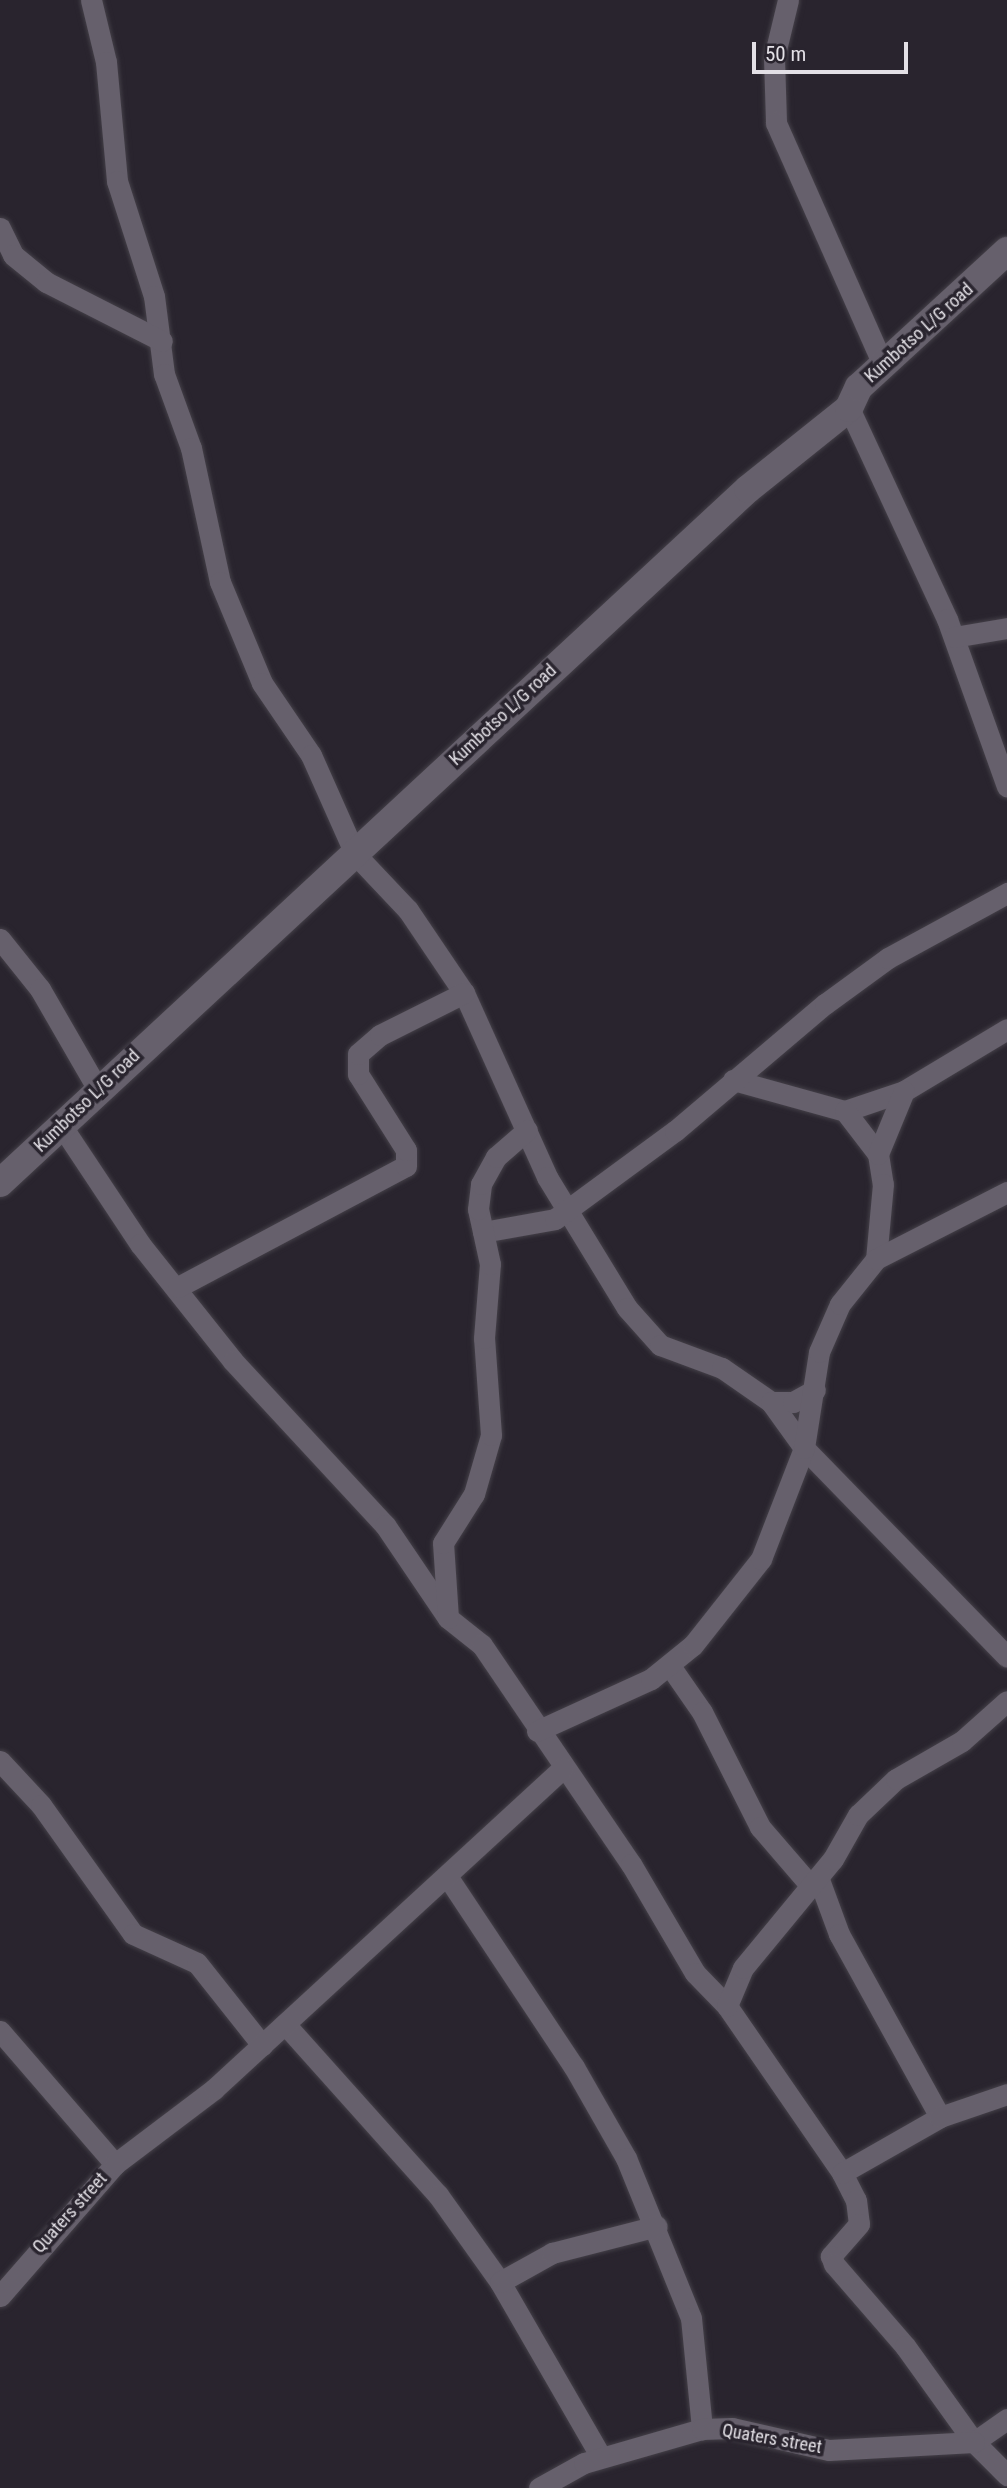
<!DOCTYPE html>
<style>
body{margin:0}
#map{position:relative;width:1007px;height:2488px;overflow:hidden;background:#29242e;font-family:"Roboto Condensed",sans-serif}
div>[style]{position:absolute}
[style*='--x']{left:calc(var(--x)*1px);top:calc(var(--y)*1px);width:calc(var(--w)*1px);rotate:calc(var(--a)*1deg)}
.roads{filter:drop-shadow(0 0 2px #444048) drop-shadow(0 0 2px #444048)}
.minor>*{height:21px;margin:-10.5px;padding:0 10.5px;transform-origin:10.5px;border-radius:10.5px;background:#66606c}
.secondary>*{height:28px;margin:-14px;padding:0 14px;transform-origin:14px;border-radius:14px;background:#66606c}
span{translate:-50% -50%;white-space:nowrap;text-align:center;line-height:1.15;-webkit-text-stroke:7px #29242e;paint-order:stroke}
.street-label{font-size:18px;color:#e3e0e6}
.scale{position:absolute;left:752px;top:42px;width:156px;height:32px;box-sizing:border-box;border:4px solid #e3e0e6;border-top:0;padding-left:9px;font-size:21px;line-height:24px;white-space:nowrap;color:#e3e0e6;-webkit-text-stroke:5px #29242e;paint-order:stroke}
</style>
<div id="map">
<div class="roads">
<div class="minor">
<i style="--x:91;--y:0;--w:64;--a:76.4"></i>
<i style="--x:106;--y:62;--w:120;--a:84.7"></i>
<i style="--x:117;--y:181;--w:121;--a:72.2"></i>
<i style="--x:154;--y:296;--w:79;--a:82.7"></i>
<i style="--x:164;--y:374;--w:79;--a:70"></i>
<i style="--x:191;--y:448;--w:137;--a:77.8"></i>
<i style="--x:220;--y:582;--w:109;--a:67.4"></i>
<i style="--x:262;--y:683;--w:87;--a:55.8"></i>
<i style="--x:311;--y:755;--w:108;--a:66"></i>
<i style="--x:355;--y:854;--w:77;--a:46.6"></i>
<i style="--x:408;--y:910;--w:100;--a:56"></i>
<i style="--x:464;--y:993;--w:202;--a:65.7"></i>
<i style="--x:547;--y:1177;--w:153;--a:58.6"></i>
<i style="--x:627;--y:1308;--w:50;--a:48.3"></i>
<i style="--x:660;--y:1345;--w:66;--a:20.4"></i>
<i style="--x:722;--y:1368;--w:60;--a:34.8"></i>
<i style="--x:771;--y:1402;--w:57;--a:54.3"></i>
<i style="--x:804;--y:1448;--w:291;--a:45.8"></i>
<i style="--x:788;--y:0;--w:60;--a:103.6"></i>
<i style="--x:774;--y:58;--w:65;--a:88.2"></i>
<i style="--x:776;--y:123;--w:265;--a:66.1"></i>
<i style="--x:0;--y:228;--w:30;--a:64"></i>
<i style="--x:13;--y:255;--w:43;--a:39.3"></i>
<i style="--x:46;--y:282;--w:130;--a:27"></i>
<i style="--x:849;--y:408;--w:233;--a:65.1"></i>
<i style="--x:947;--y:619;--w:178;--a:70.3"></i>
<i style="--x:954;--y:637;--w:54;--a:-9.6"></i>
<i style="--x:0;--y:939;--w:64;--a:51.3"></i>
<i style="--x:40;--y:989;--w:118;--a:60"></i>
<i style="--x:733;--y:1080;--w:116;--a:15.5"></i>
<i style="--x:845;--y:1111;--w:62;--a:-18.7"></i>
<i style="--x:904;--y:1091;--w:120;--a:-31"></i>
<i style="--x:845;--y:1111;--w:54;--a:52.5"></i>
<i style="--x:878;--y:1154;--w:30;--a:81"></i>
<i style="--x:883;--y:1184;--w:75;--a:95.3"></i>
<i style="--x:61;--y:1125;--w:143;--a:56.4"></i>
<i style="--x:140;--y:1244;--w:149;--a:51.5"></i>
<i style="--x:233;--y:1361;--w:224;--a:47.2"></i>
<i style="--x:385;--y:1525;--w:112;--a:55.9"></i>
<i style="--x:448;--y:1618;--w:43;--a:38.5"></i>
<i style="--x:482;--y:1645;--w:265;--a:55.8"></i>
<i style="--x:631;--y:1864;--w:126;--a:59.6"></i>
<i style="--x:695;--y:1973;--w:46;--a:45.9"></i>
<i style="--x:727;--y:2006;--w:203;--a:55.4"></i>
<i style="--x:842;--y:2173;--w:30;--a:63"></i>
<i style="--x:856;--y:2200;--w:24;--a:83"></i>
<i style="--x:859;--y:2224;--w:43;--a:131.2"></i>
<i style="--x:831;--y:2256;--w:9;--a:69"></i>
<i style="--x:834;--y:2264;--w:108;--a:49.1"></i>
<i style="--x:905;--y:2346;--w:118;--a:54.3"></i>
<i style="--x:974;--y:2442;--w:47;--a:45"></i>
<i style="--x:878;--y:1154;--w:68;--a:-67.6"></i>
<i style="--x:483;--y:1232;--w:73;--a:-10.2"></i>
<i style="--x:555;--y:1219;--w:149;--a:-36.3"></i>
<i style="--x:675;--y:1131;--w:197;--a:-40.3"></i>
<i style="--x:825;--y:1004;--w:78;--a:-36.1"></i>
<i style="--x:888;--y:958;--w:136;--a:-28.6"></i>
<i style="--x:178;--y:1287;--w:258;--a:-28"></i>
<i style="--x:406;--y:1166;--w:16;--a:-90"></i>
<i style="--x:406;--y:1150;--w:90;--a:-122.3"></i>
<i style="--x:358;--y:1074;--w:20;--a:-90"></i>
<i style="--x:358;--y:1054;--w:29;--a:-41"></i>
<i style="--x:380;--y:1035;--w:94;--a:-26.6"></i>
<i style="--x:771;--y:1402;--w:22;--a:0"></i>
<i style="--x:793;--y:1402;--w:25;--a:-29"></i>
<i style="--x:448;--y:1618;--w:75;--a:-93.8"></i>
<i style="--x:443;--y:1543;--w:58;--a:-57.7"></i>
<i style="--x:474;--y:1494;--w:61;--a:-73.9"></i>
<i style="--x:491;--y:1435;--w:97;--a:-94.1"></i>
<i style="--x:484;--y:1338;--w:74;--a:-85.4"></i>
<i style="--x:490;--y:1264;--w:56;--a:-102.3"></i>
<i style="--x:478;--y:1209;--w:25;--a:-83"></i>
<i style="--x:481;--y:1184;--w:31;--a:-61"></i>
<i style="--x:496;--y:1157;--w:41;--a:-41.1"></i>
<i style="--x:670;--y:1666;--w:56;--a:55.2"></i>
<i style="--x:702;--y:1712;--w:129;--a:63.2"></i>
<i style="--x:760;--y:1827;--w:78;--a:49.2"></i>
<i style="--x:537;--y:1731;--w:125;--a:-24.5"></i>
<i style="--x:651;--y:1679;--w:54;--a:-39"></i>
<i style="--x:693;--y:1645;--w:110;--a:-51.7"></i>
<i style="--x:761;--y:1559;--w:119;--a:-68.8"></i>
<i style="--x:804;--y:1448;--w:97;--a:-81.1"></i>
<i style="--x:819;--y:1352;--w:52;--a:-66.4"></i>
<i style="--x:840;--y:1304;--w:58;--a:-51.3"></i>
<i style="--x:876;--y:1259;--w:147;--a:-27.1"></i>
<i style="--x:0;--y:1761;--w:60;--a:47"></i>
<i style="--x:41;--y:1805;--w:158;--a:54.5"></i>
<i style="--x:133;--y:1934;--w:70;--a:24.4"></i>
<i style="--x:197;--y:1963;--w:105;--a:51.6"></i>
<i style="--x:447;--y:1876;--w:229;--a:56.4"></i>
<i style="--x:574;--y:2067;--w:105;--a:60.3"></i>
<i style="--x:626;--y:2158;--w:173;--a:67.9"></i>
<i style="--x:691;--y:2318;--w:112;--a:84.3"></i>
<i style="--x:818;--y:1877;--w:61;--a:69.8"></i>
<i style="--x:839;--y:1934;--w:209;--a:61.1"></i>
<i style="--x:727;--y:2006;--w:41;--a:-67.2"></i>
<i style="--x:743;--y:1968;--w:141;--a:-50.5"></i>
<i style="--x:833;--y:1859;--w:51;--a:-60.4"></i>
<i style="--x:858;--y:1815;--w:52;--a:-43.5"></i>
<i style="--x:896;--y:1779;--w:76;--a:-29.9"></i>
<i style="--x:962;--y:1741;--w:60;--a:-41.6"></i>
<i style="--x:285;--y:2024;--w:229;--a:48.2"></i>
<i style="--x:438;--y:2195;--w:107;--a:54.5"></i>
<i style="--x:500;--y:2282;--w:202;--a:60"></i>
<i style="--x:0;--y:2031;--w:176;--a:49.2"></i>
<i style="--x:842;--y:2173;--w:113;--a:-29.7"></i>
<i style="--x:940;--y:2117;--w:71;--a:-18.9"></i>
<i style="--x:500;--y:2282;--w:60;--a:-29.1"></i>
<i style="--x:552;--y:2253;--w:108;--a:-14.4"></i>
<i style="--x:0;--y:2296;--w:175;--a:-48.9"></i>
<i style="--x:115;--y:2164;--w:124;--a:-37.1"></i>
<i style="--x:214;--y:2089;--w:474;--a:-42.6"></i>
<i style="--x:974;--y:2442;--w:40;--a:-34.9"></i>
<i style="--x:539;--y:2488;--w:51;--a:-29.1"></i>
<i style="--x:584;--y:2463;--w:123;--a:-16.1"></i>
<i style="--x:702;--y:2429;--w:30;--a:-2"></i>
<i style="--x:732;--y:2428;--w:99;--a:12.8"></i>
<i style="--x:829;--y:2450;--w:145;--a:-3.2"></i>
</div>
<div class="secondary">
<i style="--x:0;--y:1183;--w:1020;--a:-42.86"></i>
<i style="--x:748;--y:489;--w:129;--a:-38.7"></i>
<i style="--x:849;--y:408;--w:23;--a:-65"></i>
<i style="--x:859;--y:387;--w:201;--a:-42.6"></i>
</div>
</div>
<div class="street-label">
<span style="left:919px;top:333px;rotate:-42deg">Kumbotso L/G road</span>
<span style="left:503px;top:715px;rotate:-43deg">Kumbotso L/G road</span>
<span style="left:87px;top:1101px;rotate:-44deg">Kumbotso L/G road</span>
<span style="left:70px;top:2213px;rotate:-48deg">Quaters street</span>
<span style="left:772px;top:2439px;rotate:10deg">Quaters street</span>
</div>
<div class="scale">50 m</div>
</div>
